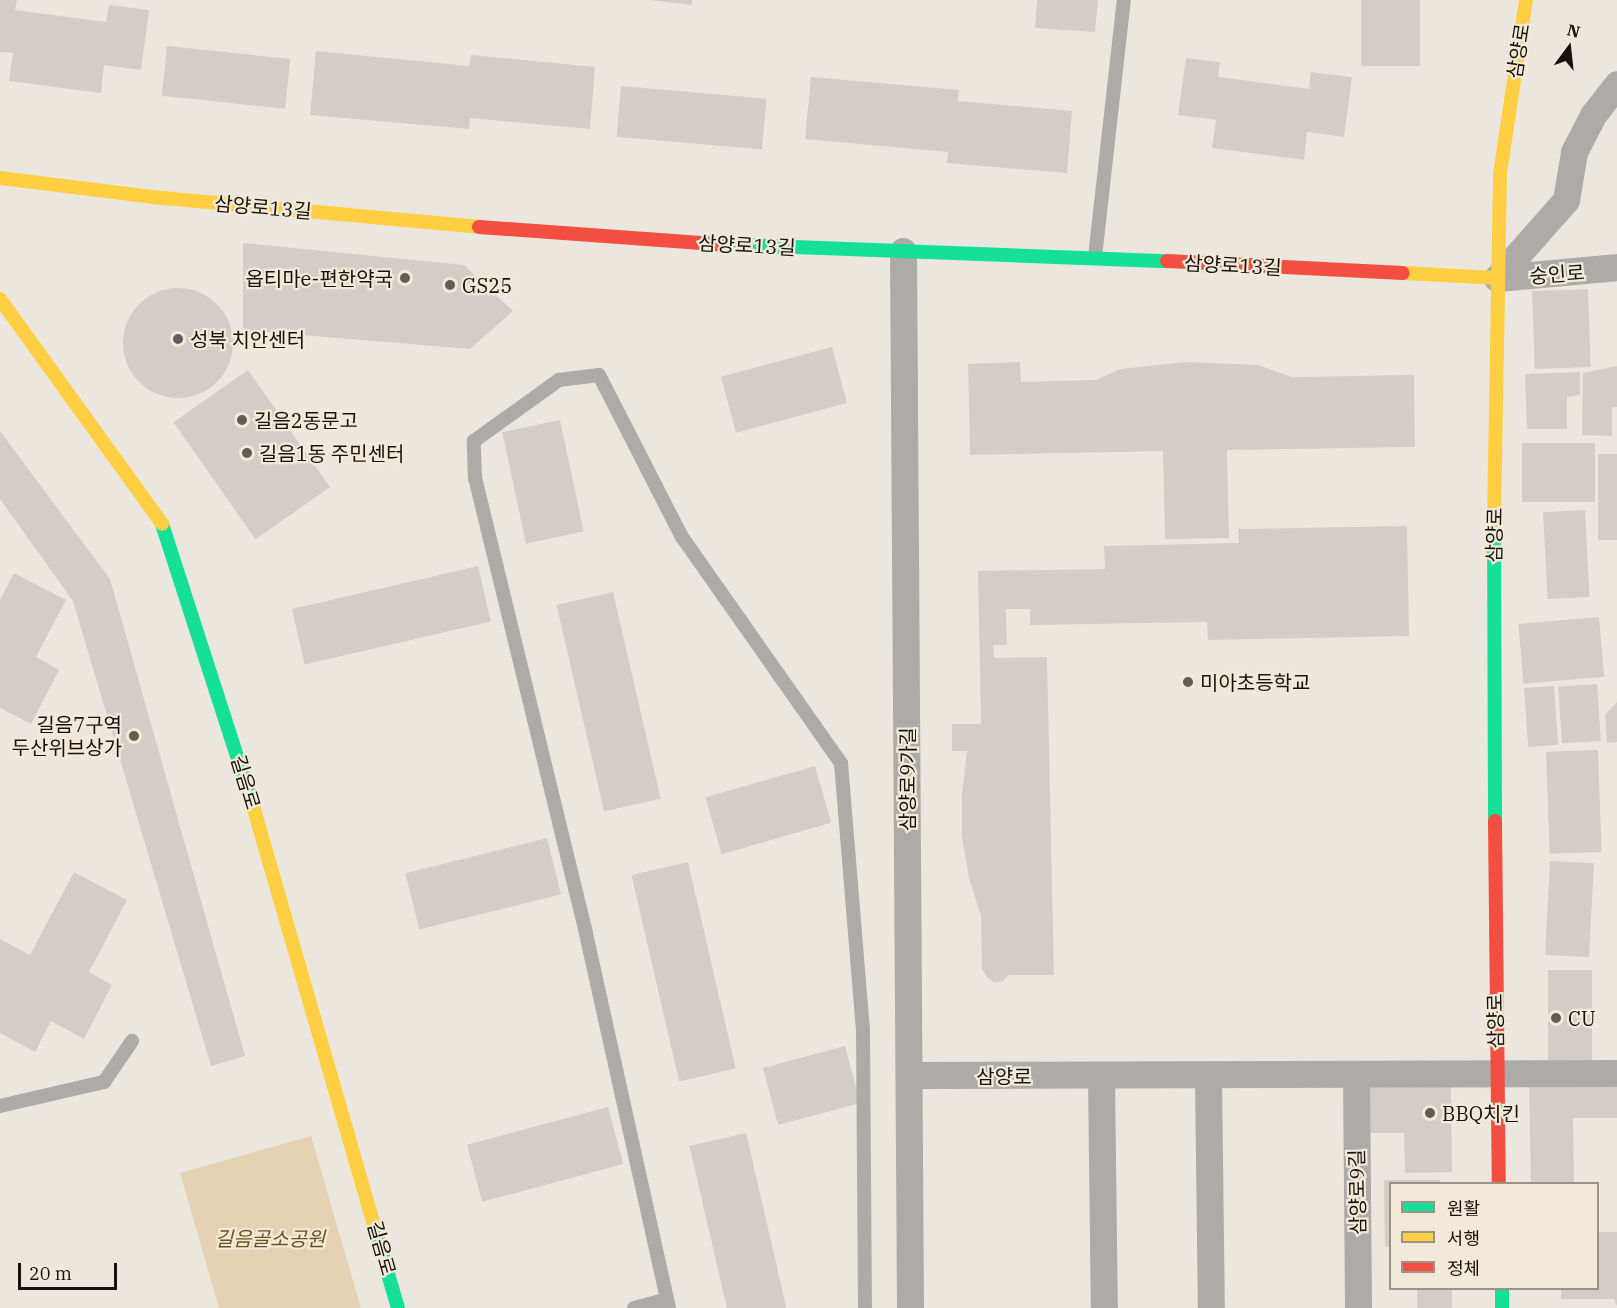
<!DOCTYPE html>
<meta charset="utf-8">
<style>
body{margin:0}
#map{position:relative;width:1617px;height:1308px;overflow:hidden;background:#ece7de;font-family:"IBM Plex Serif","Noto Sans KR",serif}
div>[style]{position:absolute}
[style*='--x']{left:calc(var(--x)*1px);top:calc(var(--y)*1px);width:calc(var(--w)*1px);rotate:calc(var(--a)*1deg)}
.green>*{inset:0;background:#e4d2b3}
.building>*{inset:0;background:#d2cec7;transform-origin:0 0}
.round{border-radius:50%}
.lane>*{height:14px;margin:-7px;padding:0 7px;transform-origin:7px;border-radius:7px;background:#acaba8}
.street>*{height:27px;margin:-13.5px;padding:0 13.5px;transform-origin:13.5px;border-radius:13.5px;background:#acaba8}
.fast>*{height:14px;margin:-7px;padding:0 7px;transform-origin:7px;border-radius:7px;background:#16e098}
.slow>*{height:14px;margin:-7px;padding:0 7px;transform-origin:7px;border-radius:7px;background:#ffcf43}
.jam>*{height:14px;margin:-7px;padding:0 7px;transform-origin:7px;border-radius:7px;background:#f24e42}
.dots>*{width:16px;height:16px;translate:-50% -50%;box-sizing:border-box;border:3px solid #f2e9d8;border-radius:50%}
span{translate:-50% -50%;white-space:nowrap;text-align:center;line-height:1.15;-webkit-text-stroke:4.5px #f2e9d8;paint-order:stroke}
.street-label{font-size:20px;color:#16130d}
.poi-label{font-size:20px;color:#16130d}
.right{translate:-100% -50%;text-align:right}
.left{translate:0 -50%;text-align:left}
.park-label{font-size:20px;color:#6b511c;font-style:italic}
.legend{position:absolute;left:1389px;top:1182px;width:210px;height:108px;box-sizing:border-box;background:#f2e9d8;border:2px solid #9a9387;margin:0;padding:8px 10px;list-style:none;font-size:18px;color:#16130d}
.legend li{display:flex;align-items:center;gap:12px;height:30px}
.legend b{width:30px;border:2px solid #9a9387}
.north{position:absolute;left:1539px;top:18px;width:60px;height:60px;-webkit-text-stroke:4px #f2e9d8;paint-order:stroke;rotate:15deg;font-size:16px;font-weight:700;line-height:24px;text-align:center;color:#16130d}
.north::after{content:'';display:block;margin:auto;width:21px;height:27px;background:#16130d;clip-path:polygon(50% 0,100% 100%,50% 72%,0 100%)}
.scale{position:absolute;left:18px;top:1263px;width:99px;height:27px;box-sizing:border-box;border:3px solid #16130d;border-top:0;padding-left:8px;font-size:18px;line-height:21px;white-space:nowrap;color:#16130d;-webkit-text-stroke:4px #f2e9d8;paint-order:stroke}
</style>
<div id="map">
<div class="green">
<i style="clip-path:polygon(311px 1136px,361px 1308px,219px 1308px,180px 1173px)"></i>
</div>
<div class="building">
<i style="clip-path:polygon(0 0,17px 0,15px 10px,106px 22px,109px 5px,149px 10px,141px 70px,104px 65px,101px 93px,9px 81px,13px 53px,0 52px)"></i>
<i style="clip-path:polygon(650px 0,692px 0,692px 5px)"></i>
<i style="clip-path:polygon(1037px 0,1098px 0,1095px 32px,1035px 28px)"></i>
<i style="left:1361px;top:0;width:59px;height:66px"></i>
<i style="left:167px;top:46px;width:124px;height:50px;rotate:6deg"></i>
<i style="clip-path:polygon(316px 51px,469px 66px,471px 55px,595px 67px,590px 129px,470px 118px,469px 129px,310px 115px)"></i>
<i style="clip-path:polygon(1186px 58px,1220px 62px,1218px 77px,1309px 89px,1311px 72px,1352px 77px,1344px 137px,1307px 132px,1304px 160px,1212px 148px,1216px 120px,1178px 115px)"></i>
<i style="clip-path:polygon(811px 77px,959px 90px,958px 101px,1072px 111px,1067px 173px,947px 163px,948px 152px,805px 139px)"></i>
<i style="left:621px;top:86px;width:146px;height:51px;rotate:5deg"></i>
<i style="clip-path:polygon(243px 243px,464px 265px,513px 311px,470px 349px,243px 330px)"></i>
<i class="round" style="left:123px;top:288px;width:110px;height:110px"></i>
<i style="left:1588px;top:289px;width:78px;height:56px;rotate:88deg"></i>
<i style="left:832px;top:347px;width:58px;height:115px;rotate:75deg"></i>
<i style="clip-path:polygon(1020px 362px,1021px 382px,1096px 380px,1120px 369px,1187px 362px,1258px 365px,1292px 377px,1414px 375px,1415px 447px,1227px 450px,1229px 538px,1165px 539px,1163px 451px,970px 455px,968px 364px)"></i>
<i style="clip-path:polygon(1617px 366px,1617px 407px,1612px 407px,1612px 436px,1582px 435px,1583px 373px)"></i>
<i style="left:248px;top:370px;width:143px;height:91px;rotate:55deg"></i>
<i style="clip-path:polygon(1580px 372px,1580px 395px,1567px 397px,1567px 429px,1527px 429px,1525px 374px)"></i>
<i style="left:560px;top:420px;width:114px;height:59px;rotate:78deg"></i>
<i style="clip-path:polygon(0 431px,110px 579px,245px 1056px,211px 1066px,73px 601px,0 499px)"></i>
<i style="left:1595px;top:443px;width:59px;height:73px;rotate:90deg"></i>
<i style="left:1617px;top:454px;width:86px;height:19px;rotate:90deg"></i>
<i style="left:1585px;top:510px;width:87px;height:42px;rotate:87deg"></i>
<i style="clip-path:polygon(1407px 526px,1409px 636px,1208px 640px,1207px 622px,1030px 625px,1030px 609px,1006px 609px,1007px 645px,993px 645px,994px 658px,1047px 657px,1054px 975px,1009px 975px,1003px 981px,994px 982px,987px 977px,982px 969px,981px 916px,969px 878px,962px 837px,962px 794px,967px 751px,952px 751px,952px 724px,981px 724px,978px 571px,1105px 569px,1104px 546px,1239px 543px,1238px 529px)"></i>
<i style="left:478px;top:566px;width:57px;height:191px;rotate:77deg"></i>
<i style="clip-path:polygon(14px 573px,66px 600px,36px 657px,59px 670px,31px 724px,0 708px,0 600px)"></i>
<i style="left:613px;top:592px;width:212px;height:58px;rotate:77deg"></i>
<i style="left:1599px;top:617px;width:60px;height:81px;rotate:85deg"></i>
<i style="left:1597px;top:684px;width:57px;height:39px;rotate:86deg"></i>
<i style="left:1554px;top:686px;width:59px;height:30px;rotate:86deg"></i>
<i style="clip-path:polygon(1617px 702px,1617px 742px,1607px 743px,1605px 715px)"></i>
<i style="left:1598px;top:750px;width:102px;height:52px;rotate:88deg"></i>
<i style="left:815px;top:766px;width:59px;height:114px;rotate:74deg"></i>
<i style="left:547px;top:838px;width:58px;height:146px;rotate:76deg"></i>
<i style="left:1550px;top:861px;width:44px;height:94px;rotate:3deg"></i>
<i style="left:688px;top:862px;width:212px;height:58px;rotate:77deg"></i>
<i style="clip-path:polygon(74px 872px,127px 900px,89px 972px,112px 985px,84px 1039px,51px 1021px,35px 1052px,0 1033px,0 939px,30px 955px)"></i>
<i style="left:1548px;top:970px;width:44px;height:90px"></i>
<i style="left:845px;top:1046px;width:59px;height:85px;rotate:75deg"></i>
<i style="clip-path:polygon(1617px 1081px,1617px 1118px,1573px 1118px,1574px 1184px,1531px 1184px,1529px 1082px)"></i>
<i style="clip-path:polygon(1451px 1087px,1452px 1172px,1405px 1173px,1404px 1133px,1368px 1133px,1367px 1088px)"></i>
<i style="left:608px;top:1107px;width:59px;height:146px;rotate:75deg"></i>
<i style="left:746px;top:1133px;width:180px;height:58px;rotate:77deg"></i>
<i style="clip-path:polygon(1384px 1180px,1440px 1180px,1440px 1184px,1390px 1184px,1390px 1247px,1385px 1247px)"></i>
<i style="clip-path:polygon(1598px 1232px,1617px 1232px,1617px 1306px,1614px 1299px,1561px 1299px,1561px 1288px,1598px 1288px)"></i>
<i style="left:1417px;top:1288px;width:35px;height:20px"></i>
</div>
<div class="lane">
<i style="--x:1095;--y:257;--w:259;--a:-83.6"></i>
<i style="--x:0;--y:1106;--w:107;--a:-13"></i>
<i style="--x:104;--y:1082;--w:50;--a:-55.7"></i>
<i style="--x:634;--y:1308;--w:34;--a:-15"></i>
<i style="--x:669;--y:1308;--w:384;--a:-102.5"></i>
<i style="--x:586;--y:933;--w:467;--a:-103.7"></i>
<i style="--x:475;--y:479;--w:38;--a:-92"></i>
<i style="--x:474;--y:441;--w:105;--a:-35.7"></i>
<i style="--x:559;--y:380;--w:40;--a:-7.1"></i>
<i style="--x:599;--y:375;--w:182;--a:62.9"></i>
<i style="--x:682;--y:537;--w:276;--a:54.9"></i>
<i style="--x:841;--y:763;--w:266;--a:85.3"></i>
<i style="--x:863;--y:1028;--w:280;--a:89.6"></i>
</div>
<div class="street">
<i style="--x:903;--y:251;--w:1057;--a:89.62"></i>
<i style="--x:1497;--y:278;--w:104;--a:-48.5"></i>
<i style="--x:1566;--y:200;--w:49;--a:-80.5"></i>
<i style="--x:1574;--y:152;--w:42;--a:-62.8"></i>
<i style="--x:1593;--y:115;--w:39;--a:-52"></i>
<i style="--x:1497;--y:278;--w:121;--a:-5.2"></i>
<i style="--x:909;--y:1075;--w:708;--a:-0.16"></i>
<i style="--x:1208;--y:1075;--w:233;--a:89.3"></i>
<i style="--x:1356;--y:1075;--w:233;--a:89.5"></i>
<i style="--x:1101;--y:1076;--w:232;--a:89.3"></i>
</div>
<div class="fast">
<i style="--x:718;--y:244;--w:449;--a:2.2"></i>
<i style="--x:1494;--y:520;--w:301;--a:89.8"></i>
<i style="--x:162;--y:524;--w:296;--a:72.1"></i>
<i style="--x:374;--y:1226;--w:85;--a:73.7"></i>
<i style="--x:1502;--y:1288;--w:20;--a:90"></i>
</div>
<div class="slow">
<i style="--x:0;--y:178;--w:153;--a:7.1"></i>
<i style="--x:152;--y:197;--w:328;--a:5.2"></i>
<i style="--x:1403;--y:273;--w:94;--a:3"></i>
<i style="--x:0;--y:299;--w:277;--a:54.2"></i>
<i style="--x:1494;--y:520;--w:346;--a:-89"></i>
<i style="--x:1500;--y:174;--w:176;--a:-81.5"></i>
<i style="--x:253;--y:806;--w:437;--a:73.9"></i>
</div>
<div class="jam">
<i style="--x:479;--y:227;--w:240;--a:4.1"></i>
<i style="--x:1167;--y:261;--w:236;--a:2.9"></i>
<i style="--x:1495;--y:821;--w:363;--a:89.4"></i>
</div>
<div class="dots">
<i style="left:405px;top:278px;background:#615d56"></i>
<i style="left:450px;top:285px;background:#615d56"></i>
<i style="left:178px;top:339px;background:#615d56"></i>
<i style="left:242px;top:420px;background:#615d56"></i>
<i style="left:247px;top:453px;background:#615d56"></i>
<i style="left:1188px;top:682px;background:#615d56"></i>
<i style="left:134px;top:736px;background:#615d56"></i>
<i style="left:1556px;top:1018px;background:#615d56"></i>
<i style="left:1430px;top:1113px;background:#615d56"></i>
</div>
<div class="street-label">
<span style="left:1518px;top:51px;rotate:-81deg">삼양로</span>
<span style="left:263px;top:207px;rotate:5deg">삼양로13길</span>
<span style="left:747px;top:245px;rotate:3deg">삼양로13길</span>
<span style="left:1233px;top:265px;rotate:3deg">삼양로13길</span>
<span style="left:1557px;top:274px;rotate:-4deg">숭인로</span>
<span style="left:1494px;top:535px;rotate:-89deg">삼양로</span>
<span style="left:907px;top:779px;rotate:-90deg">삼양로9가길</span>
<span style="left:246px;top:782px;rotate:73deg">길음로</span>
<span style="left:1495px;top:1021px;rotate:-91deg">삼양로</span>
<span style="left:1004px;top:1076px">삼양로</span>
<span style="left:1357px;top:1192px;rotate:-91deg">삼양로9길</span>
<span style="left:382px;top:1248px;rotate:74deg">길음로</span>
</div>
<div class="poi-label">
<span class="right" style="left:393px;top:278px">옵티마e-편한약국</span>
<span class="left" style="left:462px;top:285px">GS25</span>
<span class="left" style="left:190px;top:339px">성북 치안센터</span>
<span class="left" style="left:254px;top:420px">길음2동문고</span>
<span class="left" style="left:259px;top:453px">길음1동 주민센터</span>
<span class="left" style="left:1200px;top:682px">미아초등학교</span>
<span class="right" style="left:122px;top:736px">길음7구역<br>두산위브상가</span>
<span class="left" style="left:1568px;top:1018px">CU</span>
<span class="left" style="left:1442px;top:1113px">BBQ치킨</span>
</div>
<div class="park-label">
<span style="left:270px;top:1238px">길음골소공원</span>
</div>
<ul class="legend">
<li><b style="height:8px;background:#16e098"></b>원활</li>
<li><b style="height:8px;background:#ffcf43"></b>서행</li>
<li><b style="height:8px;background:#f24e42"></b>정체</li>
</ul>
<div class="north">N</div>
<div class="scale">20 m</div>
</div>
